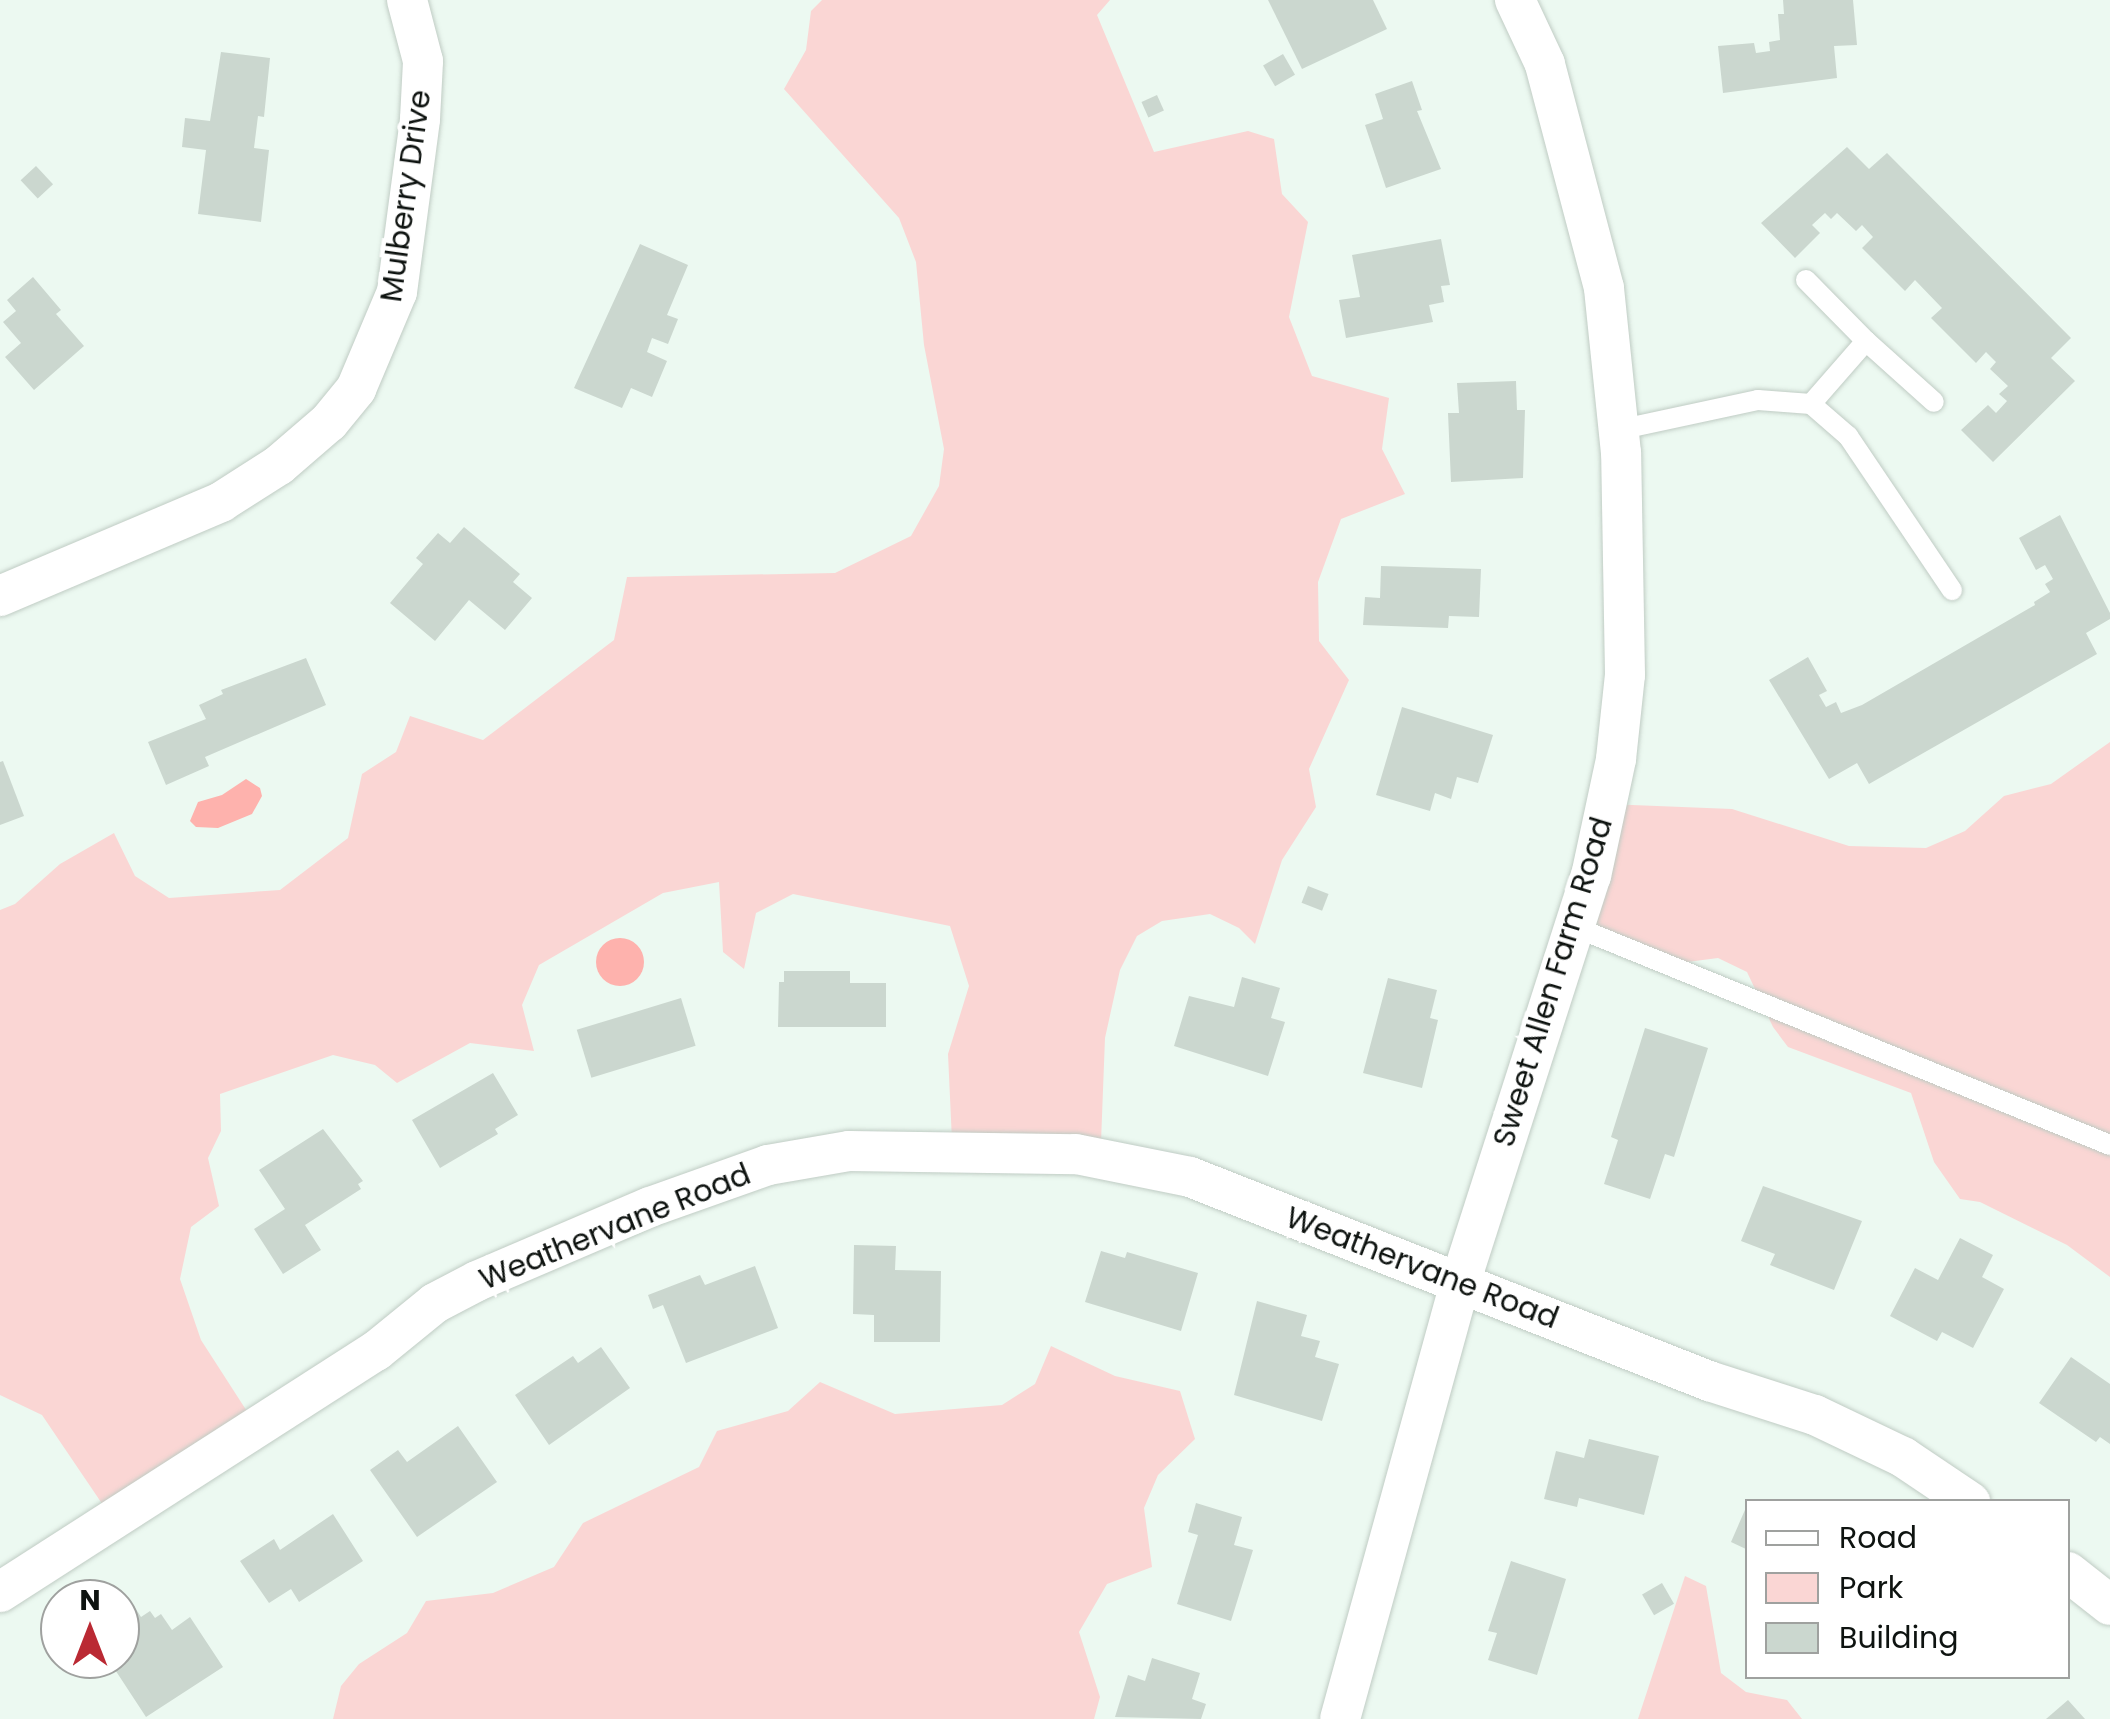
<!DOCTYPE html>
<style>
body{margin:0}
#map{position:relative;width:2110px;height:1719px;overflow:hidden;background:#ecf9f1;font-family:Poppins,sans-serif}
div>[style]{position:absolute}
[style*='--x']{left:calc(var(--x)*1px);top:calc(var(--y)*1px);width:calc(var(--w)*1px);rotate:calc(var(--a)*1deg)}
.green>*{inset:0;background:#fad6d4}
.water>*{inset:0;background:#feb2ad}
.round{border-radius:50%}
.building>*{inset:0;background:#cbd7cf;transform-origin:0 0}
.roads{filter:drop-shadow(0 0 2px #c0ccc4) drop-shadow(0 0 2px #c0ccc4)}
.service>*{height:20px;margin:-10px;padding:0 10px;transform-origin:10px;border-radius:10px;background:#fff}
.minor>*{height:40px;margin:-20px;padding:0 20px;transform-origin:20px;border-radius:20px;background:#fff}
span{translate:-50% -50%;white-space:nowrap;text-align:center;line-height:1.15;-webkit-text-stroke:9px #fff;paint-order:stroke}
.street-label{font-size:30px;color:#0e1310}
.legend{position:absolute;left:1745px;top:1499px;width:325px;height:180px;box-sizing:border-box;background:#fff;border:2px solid #9fa19f;margin:0;padding:12px 18px;list-style:none;font-size:30px;color:#0e1310}
.legend li{display:flex;align-items:center;gap:20px;height:50px}
.legend b{width:50px;border:2px solid #9fa19f}
.north{position:absolute;left:40px;top:1579px;width:100px;height:100px;box-sizing:border-box;background:#fff;border:2px solid #9fa19f;border-radius:50%;rotate:0deg;font-size:28px;font-weight:700;line-height:40px;text-align:center;color:#0e1310}
.north::after{content:'';display:block;margin:auto;width:35px;height:45px;background:#ba2933;clip-path:polygon(50% 0,100% 100%,50% 72%,0 100%)}
</style>
<div id="map">
<div class="green">
<i style="clip-path:polygon(822px 0,1110px 0,1097px 15px,1154px 152px,1248px 131px,1274px 139px,1282px 194px,1308px 222px,1289px 317px,1312px 376px,1389px 398px,1382px 449px,1405px 494px,1341px 519px,1318px 582px,1319px 641px,1349px 680px,1309px 769px,1316px 807px,1282px 860px,1255px 944px,1239px 928px,1210px 914px,1162px 921px,1137px 936px,1120px 970px,1105px 1038px,1101px 1142px,952px 1141px,948px 1054px,969px 986px,950px 926px,793px 894px,756px 913px,744px 969px,723px 952px,719px 882px,663px 893px,539px 965px,522px 1005px,534px 1051px,470px 1043px,397px 1083px,375px 1065px,333px 1055px,220px 1094px,221px 1131px,208px 1158px,219px 1206px,191px 1227px,180px 1279px,201px 1340px,250px 1416px,107px 1511px,42px 1415px,0 1395px,0 910px,15px 904px,60px 864px,114px 833px,135px 876px,169px 898px,280px 890px,348px 838px,362px 774px,396px 752px,410px 716px,483px 740px,614px 640px,627px 577px,835px 573px,911px 536px,939px 486px,944px 449px,924px 345px,916px 262px,899px 218px,784px 89px,806px 50px,811px 11px)"></i>
<i style="clip-path:polygon(2110px 742px,2110px 1277px,2067px 1245px,1980px 1202px,1960px 1199px,1934px 1162px,1911px 1093px,1788px 1047px,1773px 1027px,1747px 972px,1718px 958px,1664px 965px,1573px 932px,1607px 804px,1732px 809px,1849px 846px,1926px 848px,1965px 831px,2004px 796px,2051px 784px)"></i>
<i style="clip-path:polygon(1051px 1346px,1115px 1376px,1180px 1391px,1195px 1439px,1158px 1475px,1144px 1508px,1152px 1567px,1107px 1584px,1079px 1632px,1100px 1697px,1094px 1719px,333px 1719px,341px 1686px,359px 1664px,407px 1633px,426px 1601px,493px 1593px,554px 1567px,583px 1523px,699px 1467px,717px 1431px,788px 1411px,820px 1382px,895px 1414px,1002px 1405px,1035px 1384px)"></i>
<i style="clip-path:polygon(1685px 1576px,1706px 1586px,1721px 1673px,1746px 1692px,1787px 1700px,1802px 1719px,1638px 1719px)"></i>
</div>
<div class="water">
<i style="clip-path:polygon(246px 779px,260px 788px,262px 796px,252px 814px,218px 828px,196px 827px,190px 821px,198px 802px,222px 795px)"></i>
<i class="round" style="left:596px;top:938px;width:48px;height:48px"></i>
</div>
<div class="building">
<i style="clip-path:polygon(1268px 0,1373px 0,1387px 29px,1302px 69px)"></i>
<i style="clip-path:polygon(1783px 0,1853px 0,1857px 45px,1834px 46px,1837px 78px,1723px 93px,1718px 46px,1754px 43px,1756px 53px,1770px 51px,1769px 42px,1780px 40px,1778px 14px,1784px 14px)"></i>
<i style="clip-path:polygon(221px 52px,270px 58px,264px 117px,258px 116px,254px 148px,269px 150px,261px 222px,198px 214px,206px 150px,182px 147px,185px 118px,210px 121px)"></i>
<i style="left:1283px;top:54px;width:24px;height:23px;rotate:60deg"></i>
<i style="clip-path:polygon(1412px 81px,1422px 110px,1417px 111px,1441px 169px,1386px 188px,1365px 125px,1383px 119px,1375px 94px)"></i>
<i style="left:1157px;top:95px;width:17px;height:17px;rotate:66deg"></i>
<i style="clip-path:polygon(1847px 147px,1869px 169px,1887px 153px,2071px 338px,2051px 358px,2075px 381px,1993px 462px,1961px 430px,1988px 405px,1996px 413px,2007px 401px,1999px 394px,2008px 386px,1990px 369px,1996px 362px,1986px 352px,1976px 363px,1931px 318px,1942px 308px,1915px 280px,1905px 291px,1862px 248px,1873px 237px,1862px 225px,1856px 231px,1837px 213px,1831px 219px,1825px 213px,1812px 225px,1820px 233px,1795px 258px,1761px 223px)"></i>
<i style="left:36px;top:166px;width:25px;height:21px;rotate:47deg"></i>
<i style="clip-path:polygon(1441px 239px,1450px 285px,1441px 286px,1444px 302px,1429px 305px,1433px 322px,1346px 338px,1339px 300px,1360px 297px,1352px 255px)"></i>
<i style="clip-path:polygon(640px 244px,688px 265px,667px 315px,678px 319px,668px 344px,652px 338px,647px 352px,667px 361px,652px 397px,631px 388px,622px 408px,574px 388px)"></i>
<i style="clip-path:polygon(33px 277px,61px 310px,56px 314px,84px 346px,34px 390px,5px 357px,21px 343px,3px 322px,16px 311px,7px 300px)"></i>
<i style="clip-path:polygon(1516px 381px,1517px 410px,1525px 410px,1523px 478px,1451px 482px,1448px 413px,1459px 413px,1457px 383px)"></i>
<i style="clip-path:polygon(2060px 515px,2110px 613px,2110px 619px,2086px 633px,2097px 654px,1869px 784px,1857px 763px,1829px 779px,1769px 680px,1808px 657px,1827px 691px,1819px 695px,1826px 707px,1836px 702px,1841px 713px,1862px 705px,2035px 605px,2034px 602px,2050px 592px,2045px 584px,2053px 579px,2045px 565px,2036px 570px,2019px 538px)"></i>
<i style="clip-path:polygon(464px 527px,520px 574px,513px 582px,532px 598px,505px 630px,469px 600px,435px 641px,390px 603px,423px 564px,416px 558px,438px 533px,450px 543px)"></i>
<i style="clip-path:polygon(1381px 566px,1481px 569px,1479px 617px,1449px 616px,1448px 628px,1363px 625px,1365px 597px,1380px 598px)"></i>
<i style="clip-path:polygon(306px 658px,326px 705px,205px 757px,209px 766px,166px 785px,148px 742px,206px 719px,199px 705px,223px 694px,221px 690px)"></i>
<i style="clip-path:polygon(1402px 707px,1493px 735px,1478px 783px,1457px 777px,1451px 799px,1435px 793px,1430px 811px,1376px 795px)"></i>
<i style="clip-path:polygon(3px 761px,24px 816px,0 825px,0 762px)"></i>
<i style="left:1308px;top:886px;width:22px;height:18px;rotate:21deg"></i>
<i style="clip-path:polygon(784px 971px,850px 971px,850px 983px,886px 983px,886px 1027px,778px 1027px,779px 982px,784px 982px)"></i>
<i style="clip-path:polygon(1242px 977px,1280px 988px,1271px 1018px,1285px 1022px,1268px 1076px,1174px 1046px,1189px 996px,1234px 1007px)"></i>
<i style="clip-path:polygon(1388px 978px,1437px 990px,1430px 1018px,1438px 1020px,1422px 1088px,1363px 1073px)"></i>
<i style="left:681px;top:998px;width:50px;height:109px;rotate:73deg"></i>
<i style="clip-path:polygon(1645px 1028px,1708px 1048px,1674px 1157px,1665px 1154px,1650px 1199px,1604px 1184px,1618px 1140px,1611px 1137px)"></i>
<i style="clip-path:polygon(493px 1073px,518px 1115px,495px 1129px,498px 1134px,440px 1168px,412px 1120px)"></i>
<i style="clip-path:polygon(323px 1129px,363px 1181px,358px 1184px,361px 1189px,305px 1225px,321px 1250px,283px 1274px,254px 1229px,285px 1209px,259px 1170px)"></i>
<i style="clip-path:polygon(1763px 1186px,1862px 1221px,1834px 1290px,1770px 1265px,1775px 1254px,1741px 1241px)"></i>
<i style="clip-path:polygon(1960px 1238px,1993px 1255px,1982px 1277px,2004px 1289px,1973px 1348px,1942px 1332px,1937px 1341px,1890px 1316px,1915px 1268px,1938px 1280px)"></i>
<i style="clip-path:polygon(854px 1245px,896px 1246px,895px 1270px,941px 1271px,940px 1342px,874px 1342px,874px 1315px,853px 1314px)"></i>
<i style="clip-path:polygon(1101px 1251px,1125px 1258px,1127px 1252px,1198px 1273px,1181px 1331px,1085px 1302px)"></i>
<i style="clip-path:polygon(755px 1266px,778px 1328px,686px 1363px,663px 1305px,653px 1309px,648px 1295px,700px 1275px,705px 1285px)"></i>
<i style="clip-path:polygon(1257px 1301px,1307px 1315px,1301px 1336px,1320px 1341px,1315px 1357px,1339px 1364px,1322px 1421px,1234px 1395px)"></i>
<i style="clip-path:polygon(601px 1347px,630px 1388px,549px 1445px,515px 1395px,573px 1356px,578px 1363px)"></i>
<i style="clip-path:polygon(2071px 1357px,2110px 1384px,2110px 1444px,2100px 1437px,2096px 1442px,2039px 1403px)"></i>
<i style="clip-path:polygon(458px 1426px,497px 1482px,417px 1537px,370px 1470px,398px 1450px,407px 1462px)"></i>
<i style="clip-path:polygon(1589px 1439px,1659px 1456px,1644px 1515px,1579px 1498px,1577px 1507px,1544px 1499px,1556px 1451px,1584px 1458px)"></i>
<i style="clip-path:polygon(1196px 1503px,1242px 1517px,1234px 1545px,1253px 1550px,1231px 1621px,1177px 1604px,1198px 1535px,1188px 1532px)"></i>
<i style="clip-path:polygon(1748px 1503px,1748px 1550px,1731px 1542px)"></i>
<i style="clip-path:polygon(333px 1514px,363px 1561px,299px 1602px,291px 1589px,269px 1603px,240px 1561px,274px 1539px,280px 1550px)"></i>
<i style="clip-path:polygon(1511px 1561px,1566px 1579px,1537px 1675px,1488px 1660px,1497px 1633px,1488px 1631px)"></i>
<i style="left:1662px;top:1583px;width:24px;height:23px;rotate:60deg"></i>
<i style="clip-path:polygon(134px 1606px,141px 1617px,150px 1611px,155px 1618px,161px 1614px,172px 1630px,190px 1617px,223px 1667px,146px 1717px,108px 1659px,120px 1659px,120px 1615px)"></i>
<i style="clip-path:polygon(1152px 1658px,1200px 1673px,1192px 1699px,1206px 1704px,1201px 1719px,1115px 1717px,1128px 1675px,1145px 1681px)"></i>
<i style="clip-path:polygon(2068px 1700px,2085px 1719px,2046px 1719px)"></i>
</div>
<div class="roads">
<div class="service">
<i style="--x:1806;--y:280;--w:86;--a:45.5"></i>
<i style="--x:1866;--y:341;--w:84;--a:131.1"></i>
<i style="--x:1866;--y:341;--w:91;--a:41.9"></i>
<i style="--x:1618;--y:430;--w:143;--a:-12.1"></i>
<i style="--x:1758;--y:400;--w:53;--a:4.3"></i>
<i style="--x:1811;--y:404;--w:49;--a:40.9"></i>
<i style="--x:1848;--y:436;--w:186;--a:56"></i>
<i style="--x:1575;--y:927;--w:578;--a:22.17"></i>
</div>
<div class="minor">
<i style="--x:0;--y:596;--w:240;--a:-23"></i>
<i style="--x:221;--y:502;--w:69;--a:-32.5"></i>
<i style="--x:279;--y:465;--w:66;--a:-40.7"></i>
<i style="--x:329;--y:422;--w:43;--a:-50.7"></i>
<i style="--x:356;--y:389;--w:105;--a:-67.1"></i>
<i style="--x:397;--y:292;--w:175;--a:-82.4"></i>
<i style="--x:420;--y:119;--w:58;--a:-87"></i>
<i style="--x:423;--y:61;--w:63;--a:-104.7"></i>
<i style="--x:2068;--y:1572;--w:53;--a:38.2"></i>
<i style="--x:0;--y:1592;--w:447;--a:-32.7"></i>
<i style="--x:376;--y:1351;--w:76;--a:-39.1"></i>
<i style="--x:435;--y:1303;--w:47;--a:-27.6"></i>
<i style="--x:477;--y:1281;--w:188;--a:-23.2"></i>
<i style="--x:650;--y:1207;--w:125;--a:-19.6"></i>
<i style="--x:768;--y:1165;--w:82;--a:-9.8"></i>
<i style="--x:849;--y:1151;--w:227;--a:0.8"></i>
<i style="--x:1076;--y:1154;--w:116;--a:11.4"></i>
<i style="--x:1190;--y:1177;--w:558;--a:21.46"></i>
<i style="--x:1709;--y:1381;--w:111;--a:17.8"></i>
<i style="--x:1815;--y:1415;--w:98;--a:25.5"></i>
<i style="--x:1903;--y:1457;--w:81;--a:33.9"></i>
<i style="--x:1340;--y:1719;--w:452;--a:-74.6"></i>
<i style="--x:1460;--y:1283;--w:428;--a:-72.2"></i>
<i style="--x:1591;--y:876;--w:120;--a:-77.9"></i>
<i style="--x:1616;--y:759;--w:84;--a:-83.9"></i>
<i style="--x:1625;--y:675;--w:222;--a:-91"></i>
<i style="--x:1621;--y:453;--w:166;--a:-95.9"></i>
<i style="--x:1604;--y:288;--w:232;--a:-104.8"></i>
<i style="--x:1545;--y:64;--w:71;--a:-115.1"></i>
</div>
</div>
<div class="street-label">
<span style="left:406px;top:196px;rotate:-82deg">Mulberry Drive</span>
<span style="left:1553px;top:982px;rotate:-73deg">Sweet Allen Farm Road</span>
<span style="left:615px;top:1227px;rotate:-22deg">Weathervane Road</span>
<span style="left:1422px;top:1268px;rotate:21deg">Weathervane Road</span>
</div>
<ul class="legend">
<li><b style="height:12px;background:#fff"></b>Road</li>
<li><b style="height:28px;background:#fad6d4"></b>Park</li>
<li><b style="height:28px;background:#cbd7cf"></b>Building</li>
</ul>
<div class="north">N</div>
</div>
